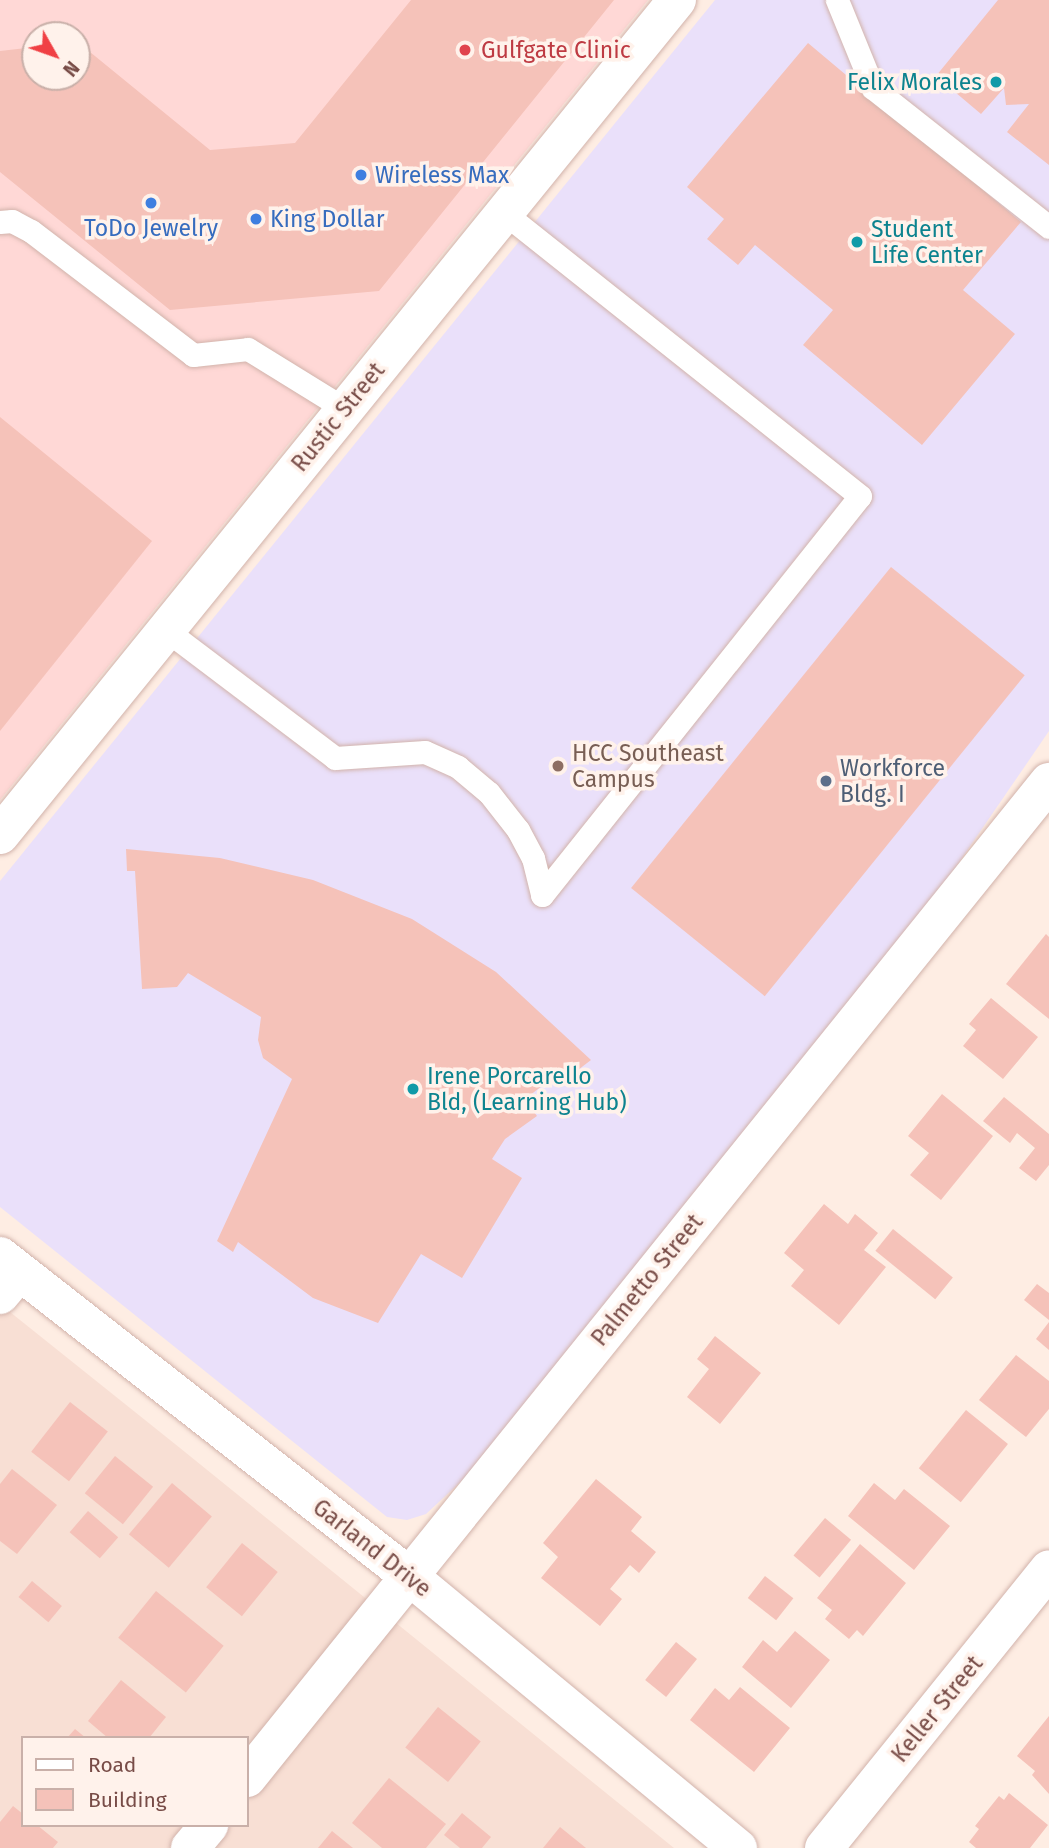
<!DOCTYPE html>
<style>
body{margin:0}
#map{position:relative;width:1049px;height:1848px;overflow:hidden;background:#feede3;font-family:"Fira Sans",sans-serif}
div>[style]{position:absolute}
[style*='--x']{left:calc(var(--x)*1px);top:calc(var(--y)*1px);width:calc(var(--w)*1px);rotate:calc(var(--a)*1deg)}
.residential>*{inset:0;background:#f8dfd4}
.commercial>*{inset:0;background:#ffd8d6}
.education>*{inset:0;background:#eae0fa}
.building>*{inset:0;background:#f5c2b9;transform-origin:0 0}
.roads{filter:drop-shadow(0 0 2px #d2b3ab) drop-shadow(0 0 2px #d2b3ab)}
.lane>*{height:23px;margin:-11.5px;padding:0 11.5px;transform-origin:11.5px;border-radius:11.5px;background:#fff}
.street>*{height:38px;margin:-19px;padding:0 19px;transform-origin:19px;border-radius:19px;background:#fff}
.secondary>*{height:38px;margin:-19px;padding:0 19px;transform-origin:19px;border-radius:19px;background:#fff}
.dots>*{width:19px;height:19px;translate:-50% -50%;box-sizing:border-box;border:4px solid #fff2eb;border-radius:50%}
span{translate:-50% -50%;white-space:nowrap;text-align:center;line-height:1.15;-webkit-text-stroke:7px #fff2eb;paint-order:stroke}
.health-label{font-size:23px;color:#be3a42}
.left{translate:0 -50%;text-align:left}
.culture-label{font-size:23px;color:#0d838f}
.right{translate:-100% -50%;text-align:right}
.shop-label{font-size:23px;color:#366cbe}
.street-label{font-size:23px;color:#784c47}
.education-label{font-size:23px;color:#785e54}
.service-label{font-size:23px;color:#4e5e75}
.legend{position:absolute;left:21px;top:1736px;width:228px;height:91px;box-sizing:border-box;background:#fff2eb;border:2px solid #c9b0a9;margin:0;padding:9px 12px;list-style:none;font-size:21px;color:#784c47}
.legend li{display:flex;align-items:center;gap:14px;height:35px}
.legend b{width:35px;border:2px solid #c9b0a9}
.north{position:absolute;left:21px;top:21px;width:70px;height:70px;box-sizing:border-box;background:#fff2eb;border:2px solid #c9b0a9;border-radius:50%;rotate:130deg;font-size:19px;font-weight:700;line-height:28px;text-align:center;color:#784c47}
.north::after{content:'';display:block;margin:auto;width:24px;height:32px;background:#f04044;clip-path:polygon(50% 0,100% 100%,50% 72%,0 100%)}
</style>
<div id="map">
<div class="residential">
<i style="clip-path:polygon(evenodd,0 1304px,180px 1448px,674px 1848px,0 1848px,0 1304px,23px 1738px,247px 1738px,247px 1825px,23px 1825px,23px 1738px)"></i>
</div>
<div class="commercial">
<i style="clip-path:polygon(evenodd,0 0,648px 0,0 800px,0 0,35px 35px,77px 35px,77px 77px,35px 77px,35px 35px)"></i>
</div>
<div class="education">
<i style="clip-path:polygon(715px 0,1049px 0,1049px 731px,925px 912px,483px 1461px,426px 1514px,407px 1520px,387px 1517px,0 1207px,0 881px)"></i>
</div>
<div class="building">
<i style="clip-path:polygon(411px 0,614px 0,379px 291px,170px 310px,0 172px,0 51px,35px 47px,35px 77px,77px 77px,79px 43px,210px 150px,295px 143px)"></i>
<i style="clip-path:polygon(998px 0,1049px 0,1049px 165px,1007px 132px,1029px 104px,1006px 105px,1004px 88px,981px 114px,936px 76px)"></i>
<i style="clip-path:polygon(808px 43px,1021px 222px,963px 290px,1015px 334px,922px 445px,803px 345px,833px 310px,755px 245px,738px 265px,707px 239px,724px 219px,687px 187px)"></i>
<i style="clip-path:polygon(0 417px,152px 541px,0 731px)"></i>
<i style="left:891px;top:567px;width:172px;height:413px;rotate:39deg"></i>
<i style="clip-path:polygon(126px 849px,220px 858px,313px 880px,412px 919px,496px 972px,591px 1060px,574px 1073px,568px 1066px,525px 1099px,537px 1116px,505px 1139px,492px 1159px,522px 1178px,462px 1278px,421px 1254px,378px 1323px,313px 1298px,238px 1242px,233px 1252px,217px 1241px,292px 1079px,263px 1058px,258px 1040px,261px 1017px,188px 973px,177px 987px,142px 989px,135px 871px,127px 871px)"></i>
<i style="clip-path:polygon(1046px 934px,1049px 937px,1049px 1019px,1006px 984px)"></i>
<i style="clip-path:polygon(991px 998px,1038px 1037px,1003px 1079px,963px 1046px,976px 1030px,969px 1024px)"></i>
<i style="clip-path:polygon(942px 1094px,993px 1136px,941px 1200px,910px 1175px,929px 1153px,908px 1136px)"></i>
<i style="clip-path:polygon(1004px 1097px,1049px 1134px,1049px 1165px,1036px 1181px,1019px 1168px,1035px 1148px,1017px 1133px,1010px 1143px,983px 1121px)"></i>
<i style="clip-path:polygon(824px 1204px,848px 1224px,855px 1214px,878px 1233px,864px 1250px,886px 1267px,839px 1325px,791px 1286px,804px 1270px,784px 1253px)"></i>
<i style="left:893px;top:1229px;width:77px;height:28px;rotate:39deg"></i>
<i style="clip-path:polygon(1037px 1284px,1049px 1293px,1049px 1320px,1024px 1300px)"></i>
<i style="clip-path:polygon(1049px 1322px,1049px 1350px,1036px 1339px)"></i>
<i style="clip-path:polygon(715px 1336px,761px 1373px,720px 1424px,687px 1397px,709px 1369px,697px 1359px)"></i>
<i style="clip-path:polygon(1016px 1355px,1049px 1381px,1049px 1409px,1026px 1437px,979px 1400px)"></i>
<i style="left:70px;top:1402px;width:48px;height:63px;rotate:38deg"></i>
<i style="left:966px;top:1410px;width:54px;height:75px;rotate:39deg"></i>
<i style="left:115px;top:1456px;width:49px;height:48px;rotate:39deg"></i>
<i style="clip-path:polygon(12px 1469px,57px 1505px,17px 1554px,0 1541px,0 1484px)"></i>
<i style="clip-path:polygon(596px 1479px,642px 1517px,631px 1531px,656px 1552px,639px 1573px,630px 1565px,610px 1589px,622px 1599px,600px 1626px,541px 1578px,558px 1557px,543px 1543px)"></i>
<i style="left:172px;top:1483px;width:52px;height:67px;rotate:40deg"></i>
<i style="clip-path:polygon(874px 1483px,895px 1500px,904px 1489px,950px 1526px,914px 1570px,848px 1516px)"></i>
<i style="left:88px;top:1511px;width:40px;height:28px;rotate:41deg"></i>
<i style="left:825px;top:1518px;width:34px;height:49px;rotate:40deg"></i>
<i style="left:242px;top:1543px;width:46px;height:57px;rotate:39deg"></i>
<i style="clip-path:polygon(860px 1544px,906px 1583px,863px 1636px,857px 1630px,849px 1639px,825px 1619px,832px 1610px,817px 1598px)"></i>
<i style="left:765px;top:1576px;width:36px;height:28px;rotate:38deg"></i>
<i style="left:32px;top:1581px;width:39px;height:21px;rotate:40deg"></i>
<i style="left:156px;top:1591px;width:87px;height:60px;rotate:39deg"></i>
<i style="clip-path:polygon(795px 1631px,830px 1660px,791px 1708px,742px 1667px,763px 1640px,777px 1652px)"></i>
<i style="left:676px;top:1642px;width:27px;height:49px;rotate:39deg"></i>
<i style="clip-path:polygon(121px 1680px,166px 1717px,149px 1738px,108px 1738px,88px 1721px)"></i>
<i style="clip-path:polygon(740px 1687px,790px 1728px,754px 1772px,690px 1720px,715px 1688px,729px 1700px)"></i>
<i style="left:438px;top:1707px;width:55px;height:52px;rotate:39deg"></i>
<i style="clip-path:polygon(1049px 1716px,1049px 1794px,1032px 1775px,1035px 1771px,1017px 1756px)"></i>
<i style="clip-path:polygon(75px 1729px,86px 1738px,67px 1738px)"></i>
<i style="clip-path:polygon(389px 1778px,446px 1824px,426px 1848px,382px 1848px,352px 1823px)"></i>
<i style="clip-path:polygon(1009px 1793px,1048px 1825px,1030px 1848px,976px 1848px,969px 1842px,979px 1829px,975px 1826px,999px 1796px,1004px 1800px)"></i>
<i style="clip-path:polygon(13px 1806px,23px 1814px,23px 1825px,37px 1825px,58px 1842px,53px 1848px,0 1848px,0 1822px)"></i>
<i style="clip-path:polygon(462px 1813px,491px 1837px,482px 1848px,460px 1848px,444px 1835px)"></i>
<i style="clip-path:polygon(560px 1827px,586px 1848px,543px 1848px)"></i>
<i style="clip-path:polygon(332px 1831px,353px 1848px,318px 1848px)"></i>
</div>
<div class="roads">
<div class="lane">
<i style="--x:837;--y:0;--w:95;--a:67.8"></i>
<i style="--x:873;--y:88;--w:224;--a:38.3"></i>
<i style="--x:0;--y:222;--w:12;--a:-5"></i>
<i style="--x:12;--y:221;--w:21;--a:28"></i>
<i style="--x:31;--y:231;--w:204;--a:37.4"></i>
<i style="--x:193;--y:355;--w:55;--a:-6.2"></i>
<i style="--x:248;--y:349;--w:114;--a:31.7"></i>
<i style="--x:166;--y:630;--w:212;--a:37.1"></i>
<i style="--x:335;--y:758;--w:90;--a:-3.8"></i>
<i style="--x:425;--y:752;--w:36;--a:24"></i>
<i style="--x:458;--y:767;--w:40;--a:40"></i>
<i style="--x:489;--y:793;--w:47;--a:51.9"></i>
<i style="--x:518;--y:830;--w:32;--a:62"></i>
<i style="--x:533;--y:858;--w:38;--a:76"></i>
<i style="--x:542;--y:895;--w:510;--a:-51.45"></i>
<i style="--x:860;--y:496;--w:455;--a:-141.5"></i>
</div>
<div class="street">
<i style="--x:0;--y:835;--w:1075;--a:-50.97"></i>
<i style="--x:0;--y:1295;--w:30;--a:-50"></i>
<i style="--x:247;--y:1778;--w:1279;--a:-51.16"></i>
<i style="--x:190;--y:1848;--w:30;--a:-50"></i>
<i style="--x:824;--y:1848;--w:358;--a:-51.1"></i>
</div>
<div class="secondary">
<i style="--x:0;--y:1256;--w:519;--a:38.04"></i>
<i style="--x:409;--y:1576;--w:427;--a:39.6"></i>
</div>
</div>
<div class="dots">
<i style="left:465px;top:50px;background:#e0444e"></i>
<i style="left:996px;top:82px;background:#0f9aa8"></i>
<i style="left:361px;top:175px;background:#3f7fe0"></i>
<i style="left:151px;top:203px;background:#3f7fe0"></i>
<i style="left:256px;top:219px;background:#3f7fe0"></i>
<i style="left:857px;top:242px;background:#0f9aa8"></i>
<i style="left:558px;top:766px;background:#8d6e63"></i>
<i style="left:826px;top:781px;background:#5c6f8a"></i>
<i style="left:413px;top:1089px;background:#0f9aa8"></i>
</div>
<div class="health-label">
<span class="left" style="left:481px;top:50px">Gulfgate Clinic</span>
</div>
<div class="culture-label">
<span class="right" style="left:982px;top:82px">Felix Morales</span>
<span class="left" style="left:871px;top:242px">Student<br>Life Center</span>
<span class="left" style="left:427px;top:1089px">Irene Porcarello<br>Bld, (Learning Hub)</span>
</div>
<div class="shop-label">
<span class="left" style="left:375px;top:175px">Wireless Max</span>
<span class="left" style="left:270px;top:219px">King Dollar</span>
<span style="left:151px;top:228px">ToDo Jewelry</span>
</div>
<div class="street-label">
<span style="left:338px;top:417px;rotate:-51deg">Rustic Street</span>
<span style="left:647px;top:1280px;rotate:-51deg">Palmetto Street</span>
<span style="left:372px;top:1548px;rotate:38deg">Garland Drive</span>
<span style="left:937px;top:1709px;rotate:-51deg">Keller Street</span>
</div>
<div class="education-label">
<span class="left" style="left:572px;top:766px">HCC Southeast<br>Campus</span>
</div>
<div class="service-label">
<span class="left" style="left:840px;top:781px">Workforce<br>Bldg. I</span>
</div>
<ul class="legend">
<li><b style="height:9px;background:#fff"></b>Road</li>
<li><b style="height:19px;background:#f5c2b9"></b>Building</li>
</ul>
<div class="north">N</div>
</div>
